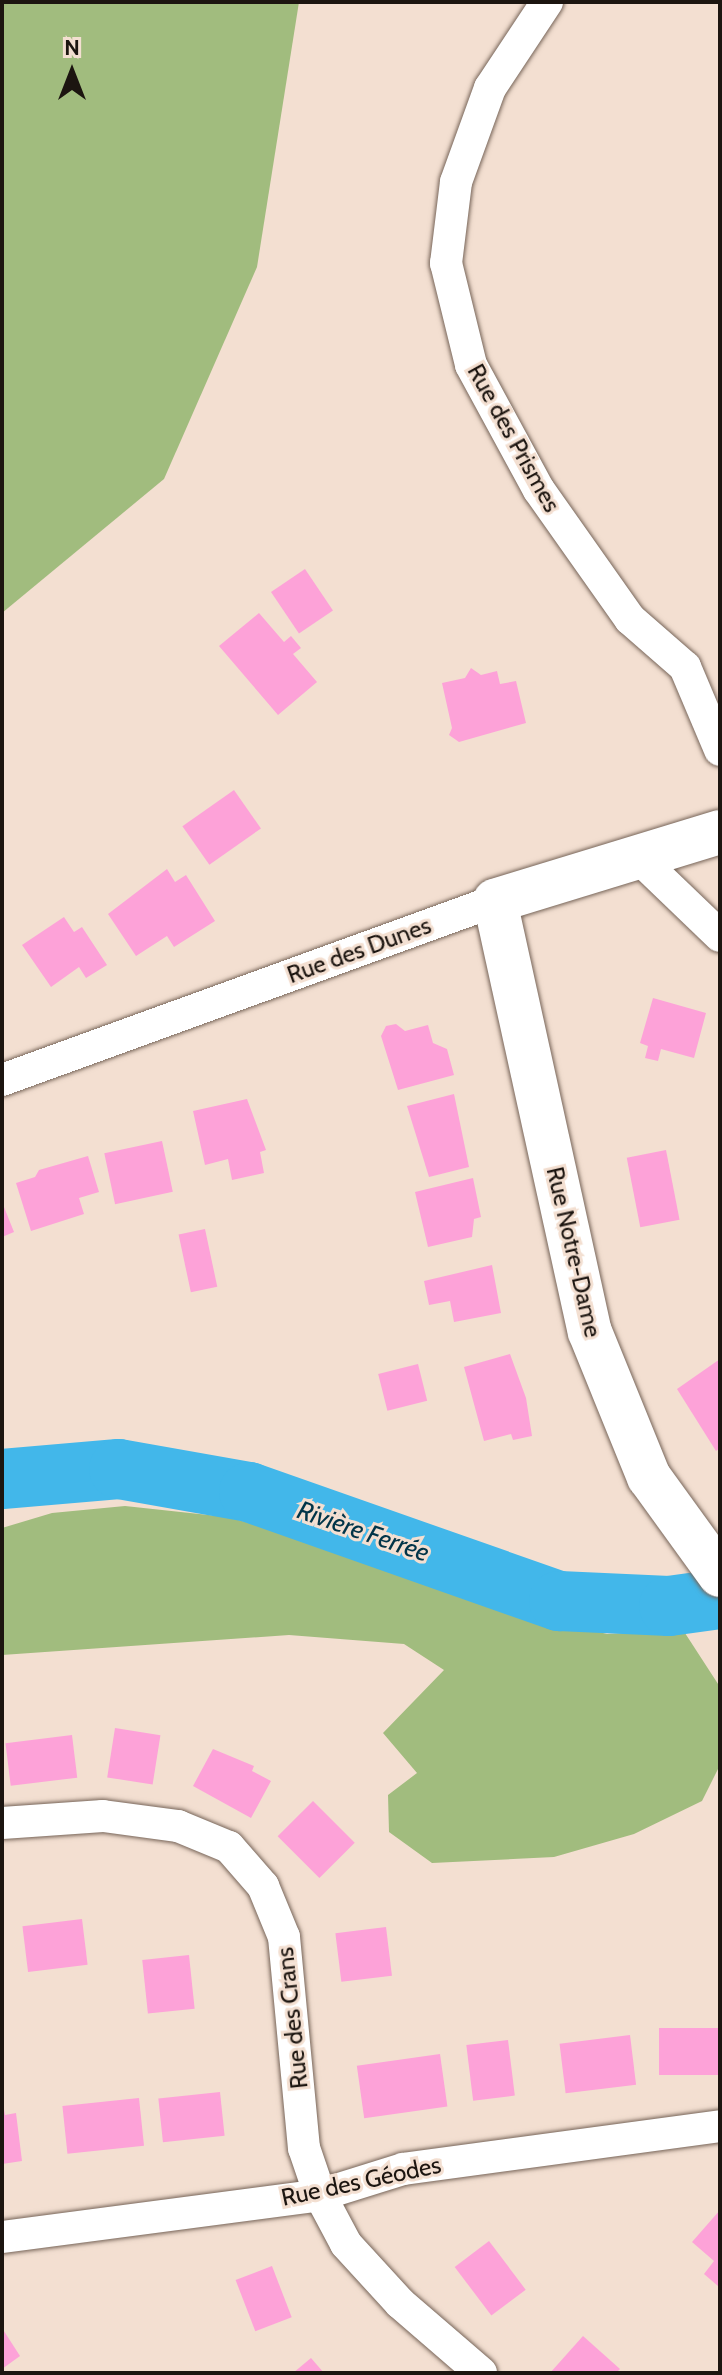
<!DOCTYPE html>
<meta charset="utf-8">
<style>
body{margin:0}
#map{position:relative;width:722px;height:2375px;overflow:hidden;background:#f3dfd1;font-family:Cabin,sans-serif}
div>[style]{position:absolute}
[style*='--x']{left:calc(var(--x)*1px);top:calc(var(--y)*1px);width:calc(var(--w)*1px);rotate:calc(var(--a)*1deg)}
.green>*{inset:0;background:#a1bc7e}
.river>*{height:60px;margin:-30px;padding:0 30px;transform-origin:30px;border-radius:30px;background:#42b7ea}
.building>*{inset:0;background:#fda2d8;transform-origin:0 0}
.roads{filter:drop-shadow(0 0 2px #776559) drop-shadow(0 0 2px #776559)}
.street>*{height:32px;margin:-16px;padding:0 16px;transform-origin:16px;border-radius:16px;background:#fff}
.secondary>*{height:44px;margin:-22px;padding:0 22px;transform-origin:22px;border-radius:22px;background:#fff}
span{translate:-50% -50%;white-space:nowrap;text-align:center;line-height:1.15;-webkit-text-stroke:6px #f3dfd1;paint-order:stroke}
.street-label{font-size:24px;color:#1c1510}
.water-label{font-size:26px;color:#003448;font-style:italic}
.frame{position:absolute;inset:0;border:4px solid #1c1510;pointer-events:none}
.north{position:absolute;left:32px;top:32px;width:80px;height:80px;-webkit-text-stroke:6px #f3dfd1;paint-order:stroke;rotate:0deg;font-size:22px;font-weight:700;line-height:32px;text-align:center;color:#1c1510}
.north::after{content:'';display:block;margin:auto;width:28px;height:36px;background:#1c1510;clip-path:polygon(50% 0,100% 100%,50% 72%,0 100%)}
</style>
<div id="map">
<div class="green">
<i style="clip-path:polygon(2px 2px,299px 2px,257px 267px,164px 479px,2px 613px)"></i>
<i style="clip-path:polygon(125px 1506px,227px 1517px,396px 1562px,530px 1615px,607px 1634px,683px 1630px,720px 1687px,720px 1765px,702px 1801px,634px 1834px,554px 1857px,432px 1863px,389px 1832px,388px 1795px,417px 1773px,383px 1733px,444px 1670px,404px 1644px,289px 1635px,2px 1655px,2px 1528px,52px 1513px)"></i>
</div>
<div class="river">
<i style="--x:2;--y:1479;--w:117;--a:-4.9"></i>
<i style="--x:119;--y:1469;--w:132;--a:10"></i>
<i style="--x:249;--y:1492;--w:329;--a:19.4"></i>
<i style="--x:559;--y:1601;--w:110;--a:2.6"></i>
<i style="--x:669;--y:1606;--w:51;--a:-7.8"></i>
</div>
<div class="building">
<i style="left:305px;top:569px;width:50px;height:41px;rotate:56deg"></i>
<i style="clip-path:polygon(259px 613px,284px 642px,291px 636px,301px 648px,293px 654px,317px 682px,278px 715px,219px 646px)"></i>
<i style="clip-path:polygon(471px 668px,481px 675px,497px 671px,500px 684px,516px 681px,526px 723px,459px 742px,449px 735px,452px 728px,442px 683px,465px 678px)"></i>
<i style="left:234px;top:790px;width:47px;height:63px;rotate:55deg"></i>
<i style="clip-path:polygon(167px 869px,175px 882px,186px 875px,215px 921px,174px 947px,167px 936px,136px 956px,108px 914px)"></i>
<i style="clip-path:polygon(64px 917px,74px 932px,82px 927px,107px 965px,86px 978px,79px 967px,51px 987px,22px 945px)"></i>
<i style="clip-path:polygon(653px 998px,706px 1013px,694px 1058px,661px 1049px,658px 1061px,645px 1058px,648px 1046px,640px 1043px)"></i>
<i style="clip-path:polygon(396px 1024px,405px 1031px,428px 1025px,433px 1043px,447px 1049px,454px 1075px,398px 1090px,381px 1036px,386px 1026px)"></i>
<i style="clip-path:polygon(454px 1094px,469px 1167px,429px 1177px,407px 1106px)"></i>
<i style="clip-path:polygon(247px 1099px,266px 1150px,260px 1152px,264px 1173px,232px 1180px,228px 1159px,205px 1165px,193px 1111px)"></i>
<i style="left:162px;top:1141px;width:52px;height:59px;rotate:78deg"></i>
<i style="left:666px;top:1150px;width:71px;height:40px;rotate:79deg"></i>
<i style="clip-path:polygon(88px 1156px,99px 1192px,79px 1198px,84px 1214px,31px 1231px,16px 1183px,35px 1177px,39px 1170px)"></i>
<i style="clip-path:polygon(473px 1178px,481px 1217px,474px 1219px,472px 1237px,428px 1247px,415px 1192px)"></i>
<i style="clip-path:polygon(2px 1202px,14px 1232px,2px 1237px)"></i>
<i style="left:205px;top:1229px;width:59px;height:27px;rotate:78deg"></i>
<i style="clip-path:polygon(492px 1265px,501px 1313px,454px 1322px,450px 1301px,429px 1305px,424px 1281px)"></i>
<i style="clip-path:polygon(510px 1354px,526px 1398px,532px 1436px,513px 1440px,511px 1434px,484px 1441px,464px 1367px)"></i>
<i style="clip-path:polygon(720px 1359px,720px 1448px,716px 1451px,677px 1389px)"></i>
<i style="left:418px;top:1364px;width:38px;height:41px;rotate:76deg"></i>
<i style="left:115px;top:1728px;width:46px;height:50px;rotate:9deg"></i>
<i style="left:72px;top:1735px;width:43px;height:67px;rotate:83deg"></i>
<i style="clip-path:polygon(213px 1749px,254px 1766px,252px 1771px,271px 1781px,251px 1818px,193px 1786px)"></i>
<i style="left:313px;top:1801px;width:59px;height:50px;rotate:45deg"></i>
<i style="left:82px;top:1919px;width:46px;height:60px;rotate:83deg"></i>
<i style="left:386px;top:1927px;width:49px;height:51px;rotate:83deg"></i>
<i style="left:189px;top:1955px;width:54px;height:47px;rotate:84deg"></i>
<i style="left:720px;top:2028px;width:47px;height:61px;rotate:90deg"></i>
<i style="left:630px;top:2035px;width:50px;height:71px;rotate:83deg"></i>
<i style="left:508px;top:2040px;width:56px;height:42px;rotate:83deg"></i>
<i style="left:440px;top:2054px;width:53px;height:84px;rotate:82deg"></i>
<i style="left:220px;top:2092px;width:44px;height:62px;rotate:84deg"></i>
<i style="left:139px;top:2098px;width:48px;height:77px;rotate:84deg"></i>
<i style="clip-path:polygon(4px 2109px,5px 2115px,16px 2113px,22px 2161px,2px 2164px)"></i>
<i style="clip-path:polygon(720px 2210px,720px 2283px,718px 2286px,704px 2274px,714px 2261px,692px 2242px)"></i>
<i style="left:489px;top:2241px;width:61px;height:43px;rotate:53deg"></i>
<i style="left:272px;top:2266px;width:55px;height:39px;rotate:69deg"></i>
<i style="clip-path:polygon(2px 2328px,20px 2356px,2px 2369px)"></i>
<i style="clip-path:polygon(583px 2336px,620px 2369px,616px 2373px,550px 2373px)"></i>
<i style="clip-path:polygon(311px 2358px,324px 2373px,293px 2373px)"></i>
</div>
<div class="roads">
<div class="street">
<i style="--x:547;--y:2;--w:103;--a:123.5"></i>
<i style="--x:490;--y:88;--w:100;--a:109.9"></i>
<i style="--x:456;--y:182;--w:82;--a:97"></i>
<i style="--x:446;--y:263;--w:105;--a:76.2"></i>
<i style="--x:471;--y:365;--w:142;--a:61.5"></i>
<i style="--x:539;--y:490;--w:158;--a:54.8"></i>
<i style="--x:630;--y:619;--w:73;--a:41.1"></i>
<i style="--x:685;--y:667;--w:90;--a:67.1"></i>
<i style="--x:640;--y:859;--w:111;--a:43.9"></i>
<i style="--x:2;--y:1080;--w:524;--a:-19.96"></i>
<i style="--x:2;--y:1823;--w:101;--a:-4"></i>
<i style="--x:103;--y:1816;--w:76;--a:7.6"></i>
<i style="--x:178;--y:1826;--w:55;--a:22.4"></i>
<i style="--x:229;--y:1847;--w:52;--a:48.9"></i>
<i style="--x:263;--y:1886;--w:55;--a:67.6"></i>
<i style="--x:284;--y:1937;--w:212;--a:84.6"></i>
<i style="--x:304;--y:2148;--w:50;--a:71.2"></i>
<i style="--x:320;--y:2195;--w:55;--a:62"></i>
<i style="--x:346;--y:2244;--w:80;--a:47.5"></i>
<i style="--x:400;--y:2303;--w:107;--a:40.8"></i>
<i style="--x:2;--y:2237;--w:321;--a:-7.5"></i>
<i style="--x:320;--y:2195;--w:87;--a:-17.4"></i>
<i style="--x:403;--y:2169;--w:320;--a:-7.7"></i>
</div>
<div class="secondary">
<i style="--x:720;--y:832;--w:235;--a:163"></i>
<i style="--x:495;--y:901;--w:441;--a:77.6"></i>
<i style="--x:590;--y:1332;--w:157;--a:67.9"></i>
<i style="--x:649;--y:1477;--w:121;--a:54.1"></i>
</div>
</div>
<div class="street-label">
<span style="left:514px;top:438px;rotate:61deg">Rue des Prismes</span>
<span style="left:359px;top:950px;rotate:-20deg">Rue des Dunes</span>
<span style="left:574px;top:1252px;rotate:77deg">Rue Notre-Dame</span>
<span style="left:292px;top:2018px;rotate:-96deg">Rue des Crans</span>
<span style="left:361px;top:2181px;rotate:-12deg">Rue des Géodes</span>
</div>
<div class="water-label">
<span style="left:363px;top:1532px;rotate:19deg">Rivière Ferrée</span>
</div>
<div class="frame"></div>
<div class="north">N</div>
</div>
